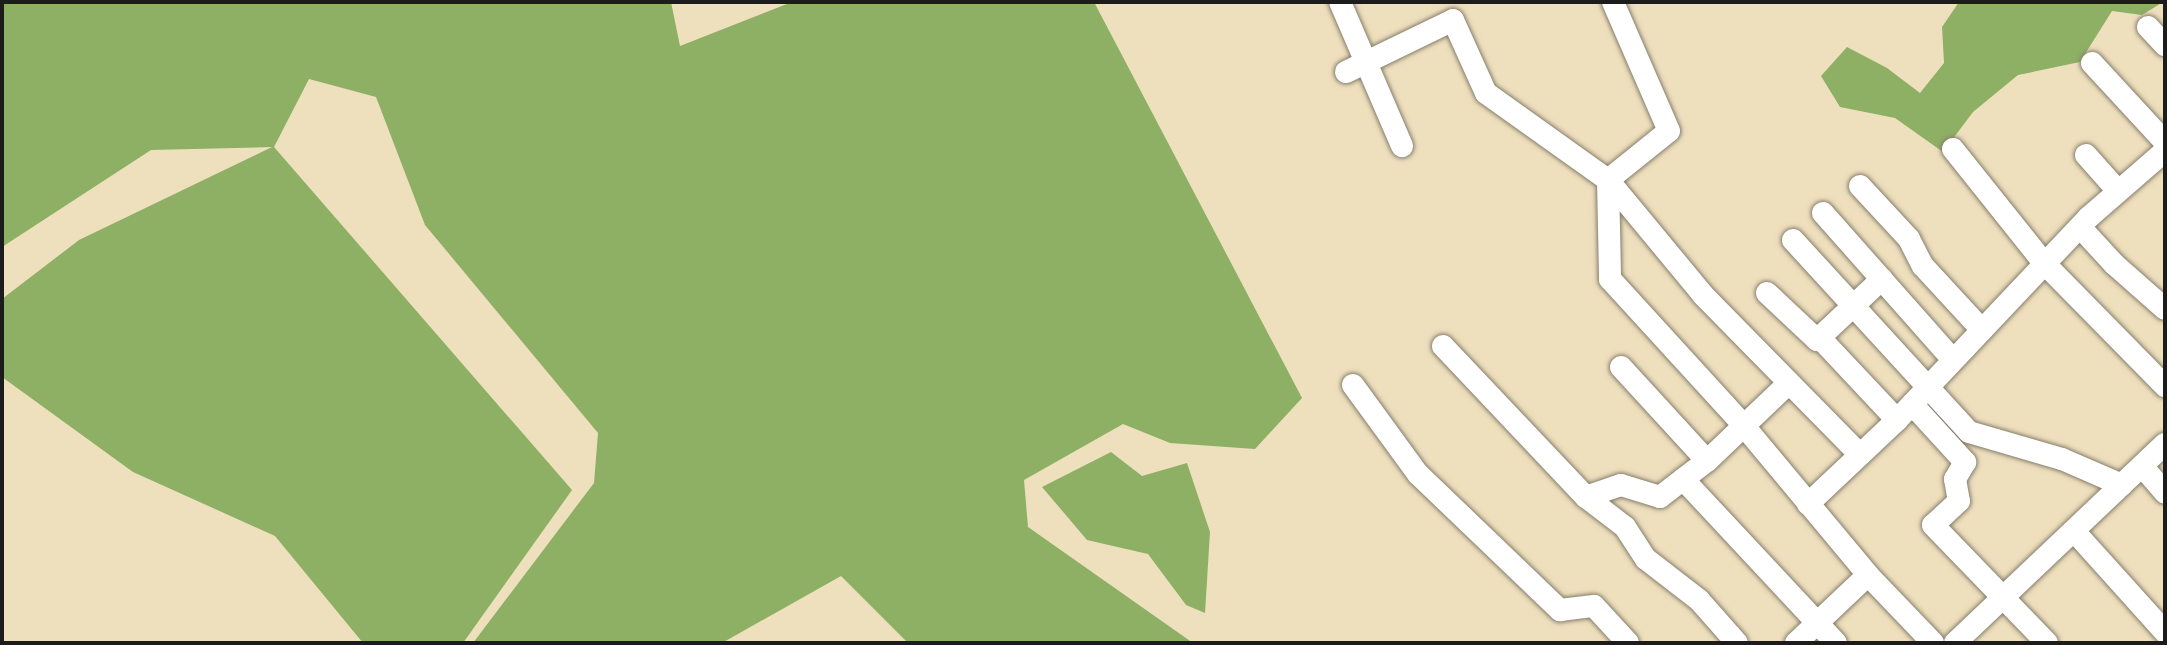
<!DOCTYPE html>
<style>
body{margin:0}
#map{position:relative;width:2167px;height:645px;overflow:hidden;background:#eedfbd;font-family:"Playpen Sans",sans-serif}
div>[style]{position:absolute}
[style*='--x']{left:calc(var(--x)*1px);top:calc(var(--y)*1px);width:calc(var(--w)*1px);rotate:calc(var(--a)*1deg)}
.forest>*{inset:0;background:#8db064}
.roads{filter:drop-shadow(0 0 2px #857e6c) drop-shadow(0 0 2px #857e6c)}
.minor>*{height:22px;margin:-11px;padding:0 11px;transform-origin:11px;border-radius:11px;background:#fff}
span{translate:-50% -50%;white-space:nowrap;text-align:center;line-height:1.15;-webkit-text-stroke:8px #f6f6f2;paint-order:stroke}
.frame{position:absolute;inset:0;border:4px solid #1c1c1c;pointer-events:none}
</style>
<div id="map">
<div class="forest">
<i style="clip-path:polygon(2px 2px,671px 2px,680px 46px,792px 2px,1094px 2px,1302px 398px,1255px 449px,1170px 443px,1123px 424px,1024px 480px,1028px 527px,1193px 643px,908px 643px,841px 576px,722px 643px,473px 643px,594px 483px,598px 433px,425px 225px,376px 97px,309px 79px,274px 147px,572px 490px,463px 643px,363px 643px,275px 536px,133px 472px,2px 377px,2px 299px,79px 240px,272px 147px,151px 150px,2px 247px)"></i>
<i style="clip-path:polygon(1959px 2px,2163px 2px,2142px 15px,2112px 11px,2080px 62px,2018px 75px,1973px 112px,1943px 152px,1895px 118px,1840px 107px,1821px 76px,1847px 47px,1887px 68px,1920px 93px,1944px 63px,1942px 27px)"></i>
<i style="clip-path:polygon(1111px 452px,1142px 476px,1187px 463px,1210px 532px,1205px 613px,1186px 605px,1148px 554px,1087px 540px,1042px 487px)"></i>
</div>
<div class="roads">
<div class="minor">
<i style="--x:1340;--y:2;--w:157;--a:66.7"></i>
<i style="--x:2148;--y:27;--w:25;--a:47"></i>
<i style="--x:2092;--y:63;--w:108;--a:47.3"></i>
<i style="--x:1346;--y:72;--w:119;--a:-25.9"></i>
<i style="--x:1453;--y:20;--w:80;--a:65.7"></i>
<i style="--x:1486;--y:93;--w:150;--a:35.5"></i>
<i style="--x:1608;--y:180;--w:78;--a:-38.8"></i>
<i style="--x:1669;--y:131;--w:141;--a:-113.5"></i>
<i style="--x:1953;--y:149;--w:146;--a:51.4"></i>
<i style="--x:2044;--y:263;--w:173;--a:45.5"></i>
<i style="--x:2086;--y:155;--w:48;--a:48.4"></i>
<i style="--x:1608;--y:180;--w:99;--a:88.8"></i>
<i style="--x:1610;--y:279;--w:199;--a:47.6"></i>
<i style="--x:1744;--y:426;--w:194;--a:50.2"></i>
<i style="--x:1608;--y:180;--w:149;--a:50.4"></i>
<i style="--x:1703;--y:295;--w:224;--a:45.5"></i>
<i style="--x:1860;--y:186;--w:72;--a:47.2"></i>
<i style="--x:1909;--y:239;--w:30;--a:63"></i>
<i style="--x:1923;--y:266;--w:87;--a:47.3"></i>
<i style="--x:1823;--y:213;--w:196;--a:48.5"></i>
<i style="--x:2080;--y:227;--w:50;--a:47.4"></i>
<i style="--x:2114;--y:264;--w:68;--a:41.4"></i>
<i style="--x:1793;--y:240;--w:260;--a:47.5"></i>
<i style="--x:1969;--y:432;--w:97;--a:16.2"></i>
<i style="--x:2062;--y:459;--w:65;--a:23.4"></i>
<i style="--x:1767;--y:293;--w:69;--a:43.2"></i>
<i style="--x:1817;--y:340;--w:89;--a:-43.2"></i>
<i style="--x:1820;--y:338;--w:112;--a:46.8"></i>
<i style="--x:1443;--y:346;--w:208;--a:46.6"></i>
<i style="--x:1586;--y:497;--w:37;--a:-19"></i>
<i style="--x:1621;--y:485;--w:41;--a:17.1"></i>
<i style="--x:1660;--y:497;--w:59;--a:-37.5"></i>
<i style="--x:1621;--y:367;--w:127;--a:47.5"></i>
<i style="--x:1707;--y:461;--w:113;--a:-43.6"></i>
<i style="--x:1353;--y:385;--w:110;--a:53.9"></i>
<i style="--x:1418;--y:474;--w:197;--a:43.8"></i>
<i style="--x:1560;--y:610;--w:34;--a:-7"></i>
<i style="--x:1594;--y:606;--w:50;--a:47.4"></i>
<i style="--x:1912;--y:404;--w:79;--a:47.6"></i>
<i style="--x:1965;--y:462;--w:20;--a:120"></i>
<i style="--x:1955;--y:479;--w:22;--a:80"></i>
<i style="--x:1959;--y:501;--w:35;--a:137"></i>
<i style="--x:1933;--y:525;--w:164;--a:46"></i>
<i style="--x:2142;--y:466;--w:35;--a:49"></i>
<i style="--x:1683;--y:479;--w:224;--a:47"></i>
<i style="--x:1586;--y:497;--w:49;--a:37.6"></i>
<i style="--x:1625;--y:527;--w:38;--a:57"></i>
<i style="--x:1646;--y:559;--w:67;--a:37.7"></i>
<i style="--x:1699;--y:600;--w:57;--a:48.5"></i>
<i style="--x:1808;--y:504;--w:122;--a:-43.3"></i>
<i style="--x:1897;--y:420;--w:279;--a:-46.6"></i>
<i style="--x:2089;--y:217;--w:101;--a:-41"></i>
<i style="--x:2074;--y:531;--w:136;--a:48"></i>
<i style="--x:1796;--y:643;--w:99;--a:-43.4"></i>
<i style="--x:1868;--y:575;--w:94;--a:46.3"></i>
<i style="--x:1955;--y:643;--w:289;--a:-43.5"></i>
</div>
</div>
<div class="frame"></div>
</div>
